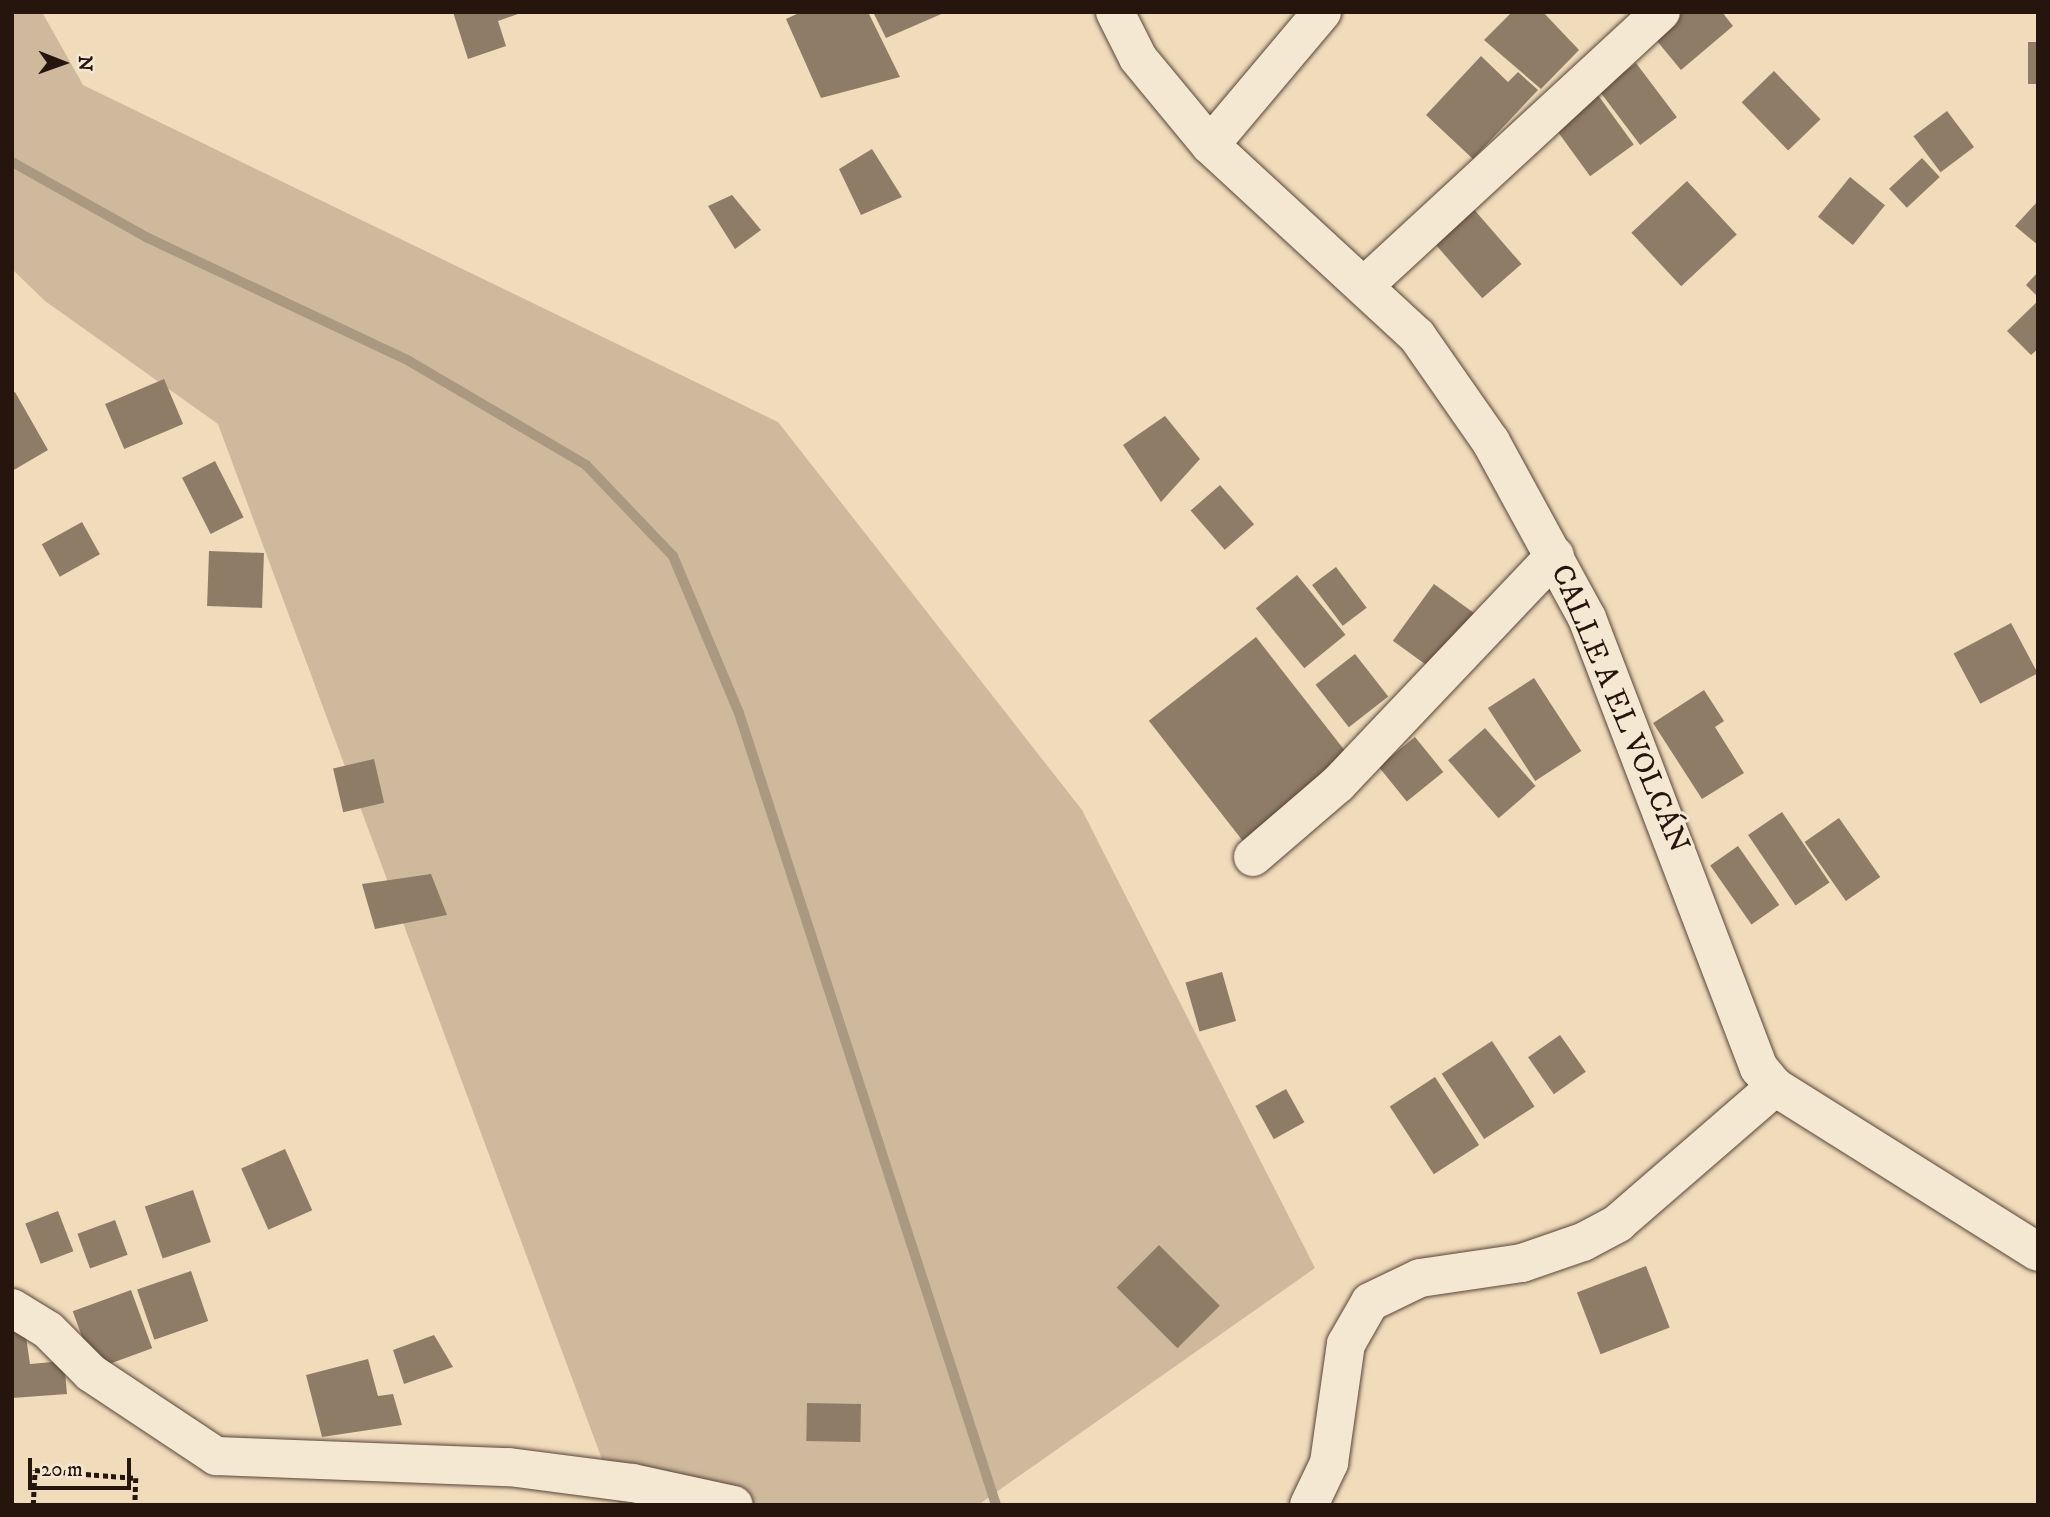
<!DOCTYPE html>
<meta charset="utf-8">
<style>
body{margin:0}
#map{position:relative;width:2050px;height:1517px;overflow:hidden;background:#f0dbbb;font-family:"IM FELL DW Pica",serif}
div>[style]{position:absolute}
[style*='--x']{left:calc(var(--x)*1px);top:calc(var(--y)*1px);width:calc(var(--w)*1px);rotate:calc(var(--a)*1deg)}
.green>*{inset:0;background:#ceb99d}
.stream>*{height:10px;margin:-5px;padding:0 5px;transform-origin:5px;border-radius:5px;background:#ab9880}
.building>*{inset:0;background:#8f7c67;transform-origin:0 0}
.path>*{height:4.5px;margin-top:-2.25px;transform-origin:0;background:repeating-linear-gradient(90deg,#26150d 0 5px,transparent 0 8.5px)}
.roads{filter:drop-shadow(0 0 2px #584638) drop-shadow(0 0 2px #584638)}
.minor>*{height:38px;margin:-19px;padding:0 19px;transform-origin:19px;border-radius:19px;background:#f5e8d3}
span{translate:-50% -50%;white-space:nowrap;text-align:center;line-height:1.15;-webkit-text-stroke:6px #f5e8d3;paint-order:stroke}
.street-label{font-size:30px;color:#26150d}
.frame{position:absolute;inset:0;border:14px solid #26150d;pointer-events:none}
.north{position:absolute;left:28px;top:28px;width:70px;height:70px;-webkit-text-stroke:5px #f5e8d3;paint-order:stroke;rotate:91deg;font-size:19px;font-weight:700;line-height:28px;text-align:center;color:#26150d}
.north::after{content:'';display:block;margin:auto;width:24px;height:32px;background:#26150d;clip-path:polygon(50% 0,100% 100%,50% 72%,0 100%)}
.scale{position:absolute;left:28px;top:1458px;width:103px;height:32px;box-sizing:border-box;border:4px solid #26150d;border-top:0;padding-left:9px;font-size:21px;line-height:24px;white-space:nowrap;color:#26150d;-webkit-text-stroke:5px #f5e8d3;paint-order:stroke}
</style>
<div id="map">
<div class="green">
<i style="clip-path:polygon(12px 12px,42px 12px,83px 85px,778px 422px,1082px 810px,1315px 1268px,978px 1505px,619px 1505px,218px 424px,45px 301px,12px 269px)"></i>
</div>
<div class="stream">
<i style="--x:12;--y:162;--w:156;--a:29.2"></i>
<i style="--x:148;--y:238;--w:289;--a:25.2"></i>
<i style="--x:409;--y:361;--w:205;--a:30.4"></i>
<i style="--x:586;--y:465;--w:126;--a:46.3"></i>
<i style="--x:673;--y:556;--w:170;--a:67.2"></i>
<i style="--x:739;--y:713;--w:833;--a:72.02"></i>
</div>
<div class="building">
<i style="clip-path:polygon(453px 12px,517px 12px,518px 14px,498px 21px,506px 46px,468px 59px)"></i>
<i style="clip-path:polygon(801px 12px,868px 12px,900px 77px,821px 98px,786px 19px)"></i>
<i style="clip-path:polygon(873px 12px,946px 12px,886px 38px)"></i>
<i style="clip-path:polygon(1512px 12px,1543px 12px,1579px 50px,1541px 89px,1484px 40px)"></i>
<i style="clip-path:polygon(1679px 12px,1722px 12px,1733px 26px,1681px 70px,1652px 35px)"></i>
<i style="left:2028px;top:42px;width:10px;height:42px"></i>
<i style="clip-path:polygon(1481px 56px,1508px 82px,1518px 72px,1538px 90px,1473px 159px,1426px 115px)"></i>
<i style="left:1636px;top:63px;width:68px;height:46px;rotate:53deg"></i>
<i style="left:1774px;top:71px;width:67px;height:45px;rotate:46deg"></i>
<i style="left:1595px;top:91px;width:66px;height:54px;rotate:54deg"></i>
<i style="left:1947px;top:111px;width:45px;height:42px;rotate:53deg"></i>
<i style="clip-path:polygon(872px 149px,902px 197px,861px 215px,839px 169px)"></i>
<i style="left:1922px;top:158px;width:26px;height:45px;rotate:47deg"></i>
<i style="left:1850px;top:177px;width:45px;height:51px;rotate:39deg"></i>
<i style="left:1687px;top:181px;width:73px;height:76px;rotate:47deg"></i>
<i style="clip-path:polygon(732px 195px,761px 230px,735px 249px,708px 206px)"></i>
<i style="clip-path:polygon(2038px 201px,2038px 245px,2015px 226px)"></i>
<i style="left:1471px;top:206px;width:77px;height:52px;rotate:49deg"></i>
<i style="clip-path:polygon(2038px 272px,2038px 297px,2026px 285px)"></i>
<i style="clip-path:polygon(2038px 301px,2038px 349px,2031px 355px,2007px 331px)"></i>
<i style="left:164px;top:379px;width:49px;height:64px;rotate:67deg"></i>
<i style="clip-path:polygon(15px 392px,48px 450px,12px 471px,12px 393px)"></i>
<i style="clip-path:polygon(1165px 416px,1200px 459px,1161px 502px,1123px 445px)"></i>
<i style="left:215px;top:461px;width:63px;height:37px;rotate:63deg"></i>
<i style="left:1220px;top:485px;width:52px;height:39px;rotate:49deg"></i>
<i style="left:82px;top:522px;width:37px;height:46px;rotate:61deg"></i>
<i style="left:209px;top:551px;width:55px;height:55px;rotate:2deg"></i>
<i style="left:1336px;top:567px;width:51px;height:30px;rotate:53deg"></i>
<i style="left:1297px;top:575px;width:77px;height:53px;rotate:51deg"></i>
<i style="left:1434px;top:584px;width:52px;height:70px;rotate:36deg"></i>
<i style="left:2011px;top:623px;width:57px;height:65px;rotate:62deg"></i>
<i style="left:1256px;top:637px;width:154px;height:136px;rotate:52deg"></i>
<i style="left:1355px;top:654px;width:54px;height:50px;rotate:52deg"></i>
<i style="left:1534px;top:678px;width:87px;height:55px;rotate:57deg"></i>
<i style="clip-path:polygon(1704px 690px,1724px 721px,1715px 727px,1744px 773px,1702px 799px,1653px 723px)"></i>
<i style="left:1485px;top:728px;width:77px;height:49px;rotate:49deg"></i>
<i style="left:1415px;top:737px;width:45px;height:47px;rotate:51deg"></i>
<i style="left:374px;top:759px;width:45px;height:42px;rotate:77deg"></i>
<i style="left:1782px;top:812px;width:85px;height:41px;rotate:56deg"></i>
<i style="left:1839px;top:818px;width:72px;height:42px;rotate:55deg"></i>
<i style="left:1738px;top:846px;width:72px;height:34px;rotate:55deg"></i>
<i style="clip-path:polygon(431px 874px,447px 915px,375px 929px,362px 884px)"></i>
<i style="left:1222px;top:972px;width:51px;height:38px;rotate:74deg"></i>
<i style="left:1560px;top:1035px;width:45px;height:39px;rotate:55deg"></i>
<i style="left:1492px;top:1041px;width:78px;height:60px;rotate:57deg"></i>
<i style="left:1435px;top:1077px;width:81px;height:54px;rotate:57deg"></i>
<i style="left:1286px;top:1089px;width:38px;height:35px;rotate:61deg"></i>
<i style="left:285px;top:1149px;width:67px;height:48px;rotate:66deg"></i>
<i style="left:193px;top:1190px;width:55px;height:51px;rotate:71deg"></i>
<i style="left:58px;top:1211px;width:43px;height:35px;rotate:69deg"></i>
<i style="left:115px;top:1220px;width:37px;height:40px;rotate:70deg"></i>
<i style="left:1159px;top:1245px;width:86px;height:60px;rotate:45deg"></i>
<i style="left:1646px;top:1266px;width:66px;height:74px;rotate:69deg"></i>
<i style="left:191px;top:1271px;width:53px;height:57px;rotate:71deg"></i>
<i style="left:131px;top:1290px;width:62px;height:62px;rotate:70deg"></i>
<i style="clip-path:polygon(25px 1330px,30px 1364px,64px 1361px,67px 1394px,12px 1398px,12px 1331px)"></i>
<i style="clip-path:polygon(434px 1335px,453px 1367px,404px 1384px,393px 1350px)"></i>
<i style="clip-path:polygon(368px 1359px,378px 1396px,393px 1394px,402px 1425px,322px 1437px,306px 1375px)"></i>
<i style="left:807px;top:1403px;width:54px;height:38px;rotate:1deg"></i>
</div>
<div class="path">
<i style="--x:33;--y:1505;--w:35;--a:-87"></i>
<i style="--x:35;--y:1470;--w:101;--a:4.5"></i>
<i style="--x:136;--y:1478;--w:27;--a:92"></i>
</div>
<div class="roads">
<div class="minor">
<i style="--x:1115;--y:12;--w:51;--a:63.4"></i>
<i style="--x:1138;--y:58;--w:113;--a:50.4"></i>
<i style="--x:1210;--y:145;--w:282;--a:42.7"></i>
<i style="--x:1417;--y:336;--w:129;--a:55.1"></i>
<i style="--x:1491;--y:442;--w:200;--a:61.4"></i>
<i style="--x:1587;--y:618;--w:482;--a:69.1"></i>
<i style="--x:1759;--y:1068;--w:25;--a:50"></i>
<i style="--x:1775;--y:1087;--w:310;--a:32.1"></i>
<i style="--x:1210;--y:145;--w:174;--a:-49.9"></i>
<i style="--x:1364;--y:286;--w:404;--a:-42.7"></i>
<i style="--x:1253;--y:857;--w:112;--a:-40.7"></i>
<i style="--x:1338;--y:784;--w:315;--a:-46.5"></i>
<i style="--x:12;--y:1308;--w:42;--a:31.4"></i>
<i style="--x:48;--y:1330;--w:61;--a:45"></i>
<i style="--x:91;--y:1373;--w:150;--a:33.6"></i>
<i style="--x:216;--y:1456;--w:293;--a:2.2"></i>
<i style="--x:509;--y:1467;--w:125;--a:7.4"></i>
<i style="--x:633;--y:1483;--w:103;--a:12.3"></i>
<i style="--x:1309;--y:1505;--w:47;--a:-64.5"></i>
<i style="--x:1329;--y:1463;--w:120;--a:-81.9"></i>
<i style="--x:1346;--y:1344;--w:48;--a:-60.3"></i>
<i style="--x:1370;--y:1302;--w:55;--a:-25.6"></i>
<i style="--x:1420;--y:1278;--w:103;--a:-8.4"></i>
<i style="--x:1522;--y:1263;--w:65;--a:-19"></i>
<i style="--x:1583;--y:1242;--w:40;--a:-28"></i>
<i style="--x:1618;--y:1223;--w:208;--a:-40.9"></i>
</div>
</div>
<div class="street-label">
<span style="left:1619px;top:709px;rotate:67deg">CALLE A EL VOLCÁN</span>
</div>
<div class="frame"></div>
<div class="north">N</div>
<div class="scale">20 m</div>
</div>
